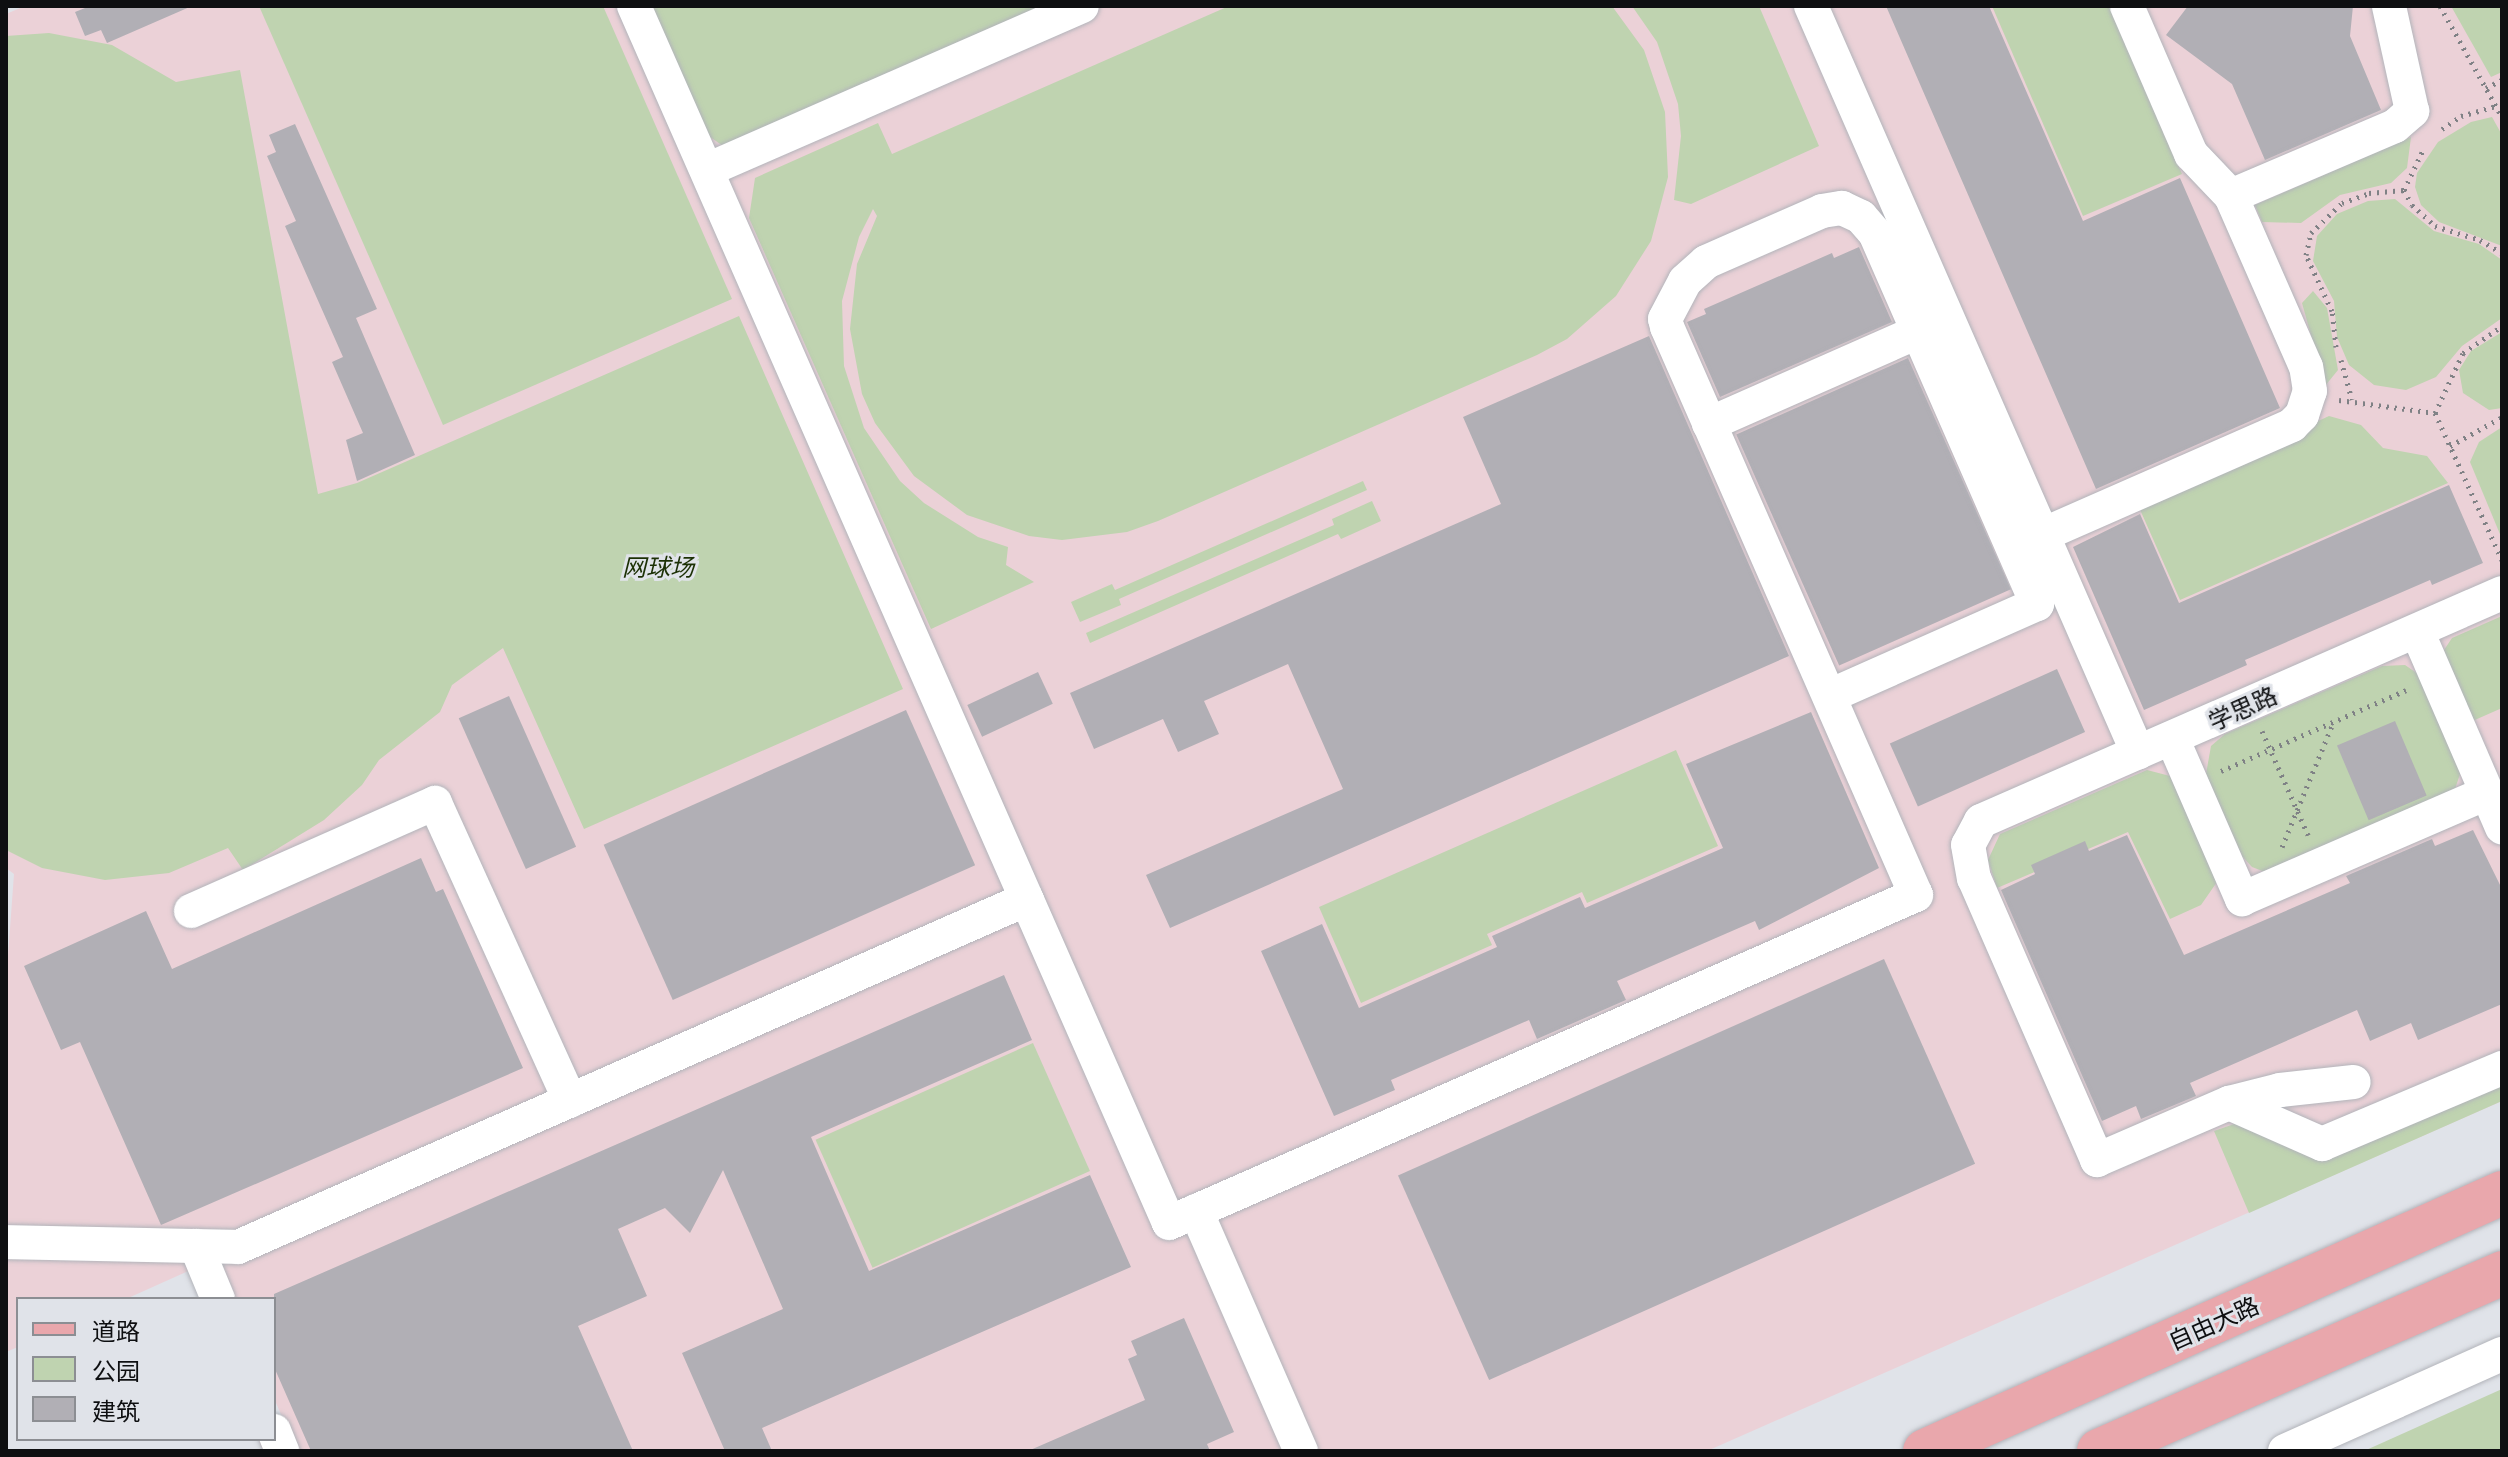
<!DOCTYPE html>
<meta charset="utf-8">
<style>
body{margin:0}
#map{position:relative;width:2508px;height:1457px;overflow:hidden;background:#e0e3e9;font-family:Georgia,"Noto Sans SC",serif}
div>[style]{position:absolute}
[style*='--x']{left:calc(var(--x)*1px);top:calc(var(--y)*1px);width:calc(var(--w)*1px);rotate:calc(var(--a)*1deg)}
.education>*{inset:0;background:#ebd1d7}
.green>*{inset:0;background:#bfd3b0;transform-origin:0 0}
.building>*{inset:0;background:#b1afb5;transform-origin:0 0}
.path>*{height:5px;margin-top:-2.5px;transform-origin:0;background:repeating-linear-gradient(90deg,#7f8185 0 2px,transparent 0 8px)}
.roads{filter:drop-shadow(0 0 2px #b2b4ba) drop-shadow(0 0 2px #b2b4ba)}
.minor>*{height:34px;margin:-17px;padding:0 17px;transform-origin:17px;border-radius:17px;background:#fff}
.major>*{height:44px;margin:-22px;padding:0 22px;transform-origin:22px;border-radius:22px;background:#e9a7ac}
span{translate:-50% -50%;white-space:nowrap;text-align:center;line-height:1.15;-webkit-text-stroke:6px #e0e3e9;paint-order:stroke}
.park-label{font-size:24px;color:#1c3005;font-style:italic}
.street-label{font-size:24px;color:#0e0f11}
.frame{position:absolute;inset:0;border:8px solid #0e0f11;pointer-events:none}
.legend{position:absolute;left:16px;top:1297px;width:260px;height:144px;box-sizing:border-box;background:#e0e3e9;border:2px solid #8c8e93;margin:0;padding:10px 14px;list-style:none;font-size:24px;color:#0e0f11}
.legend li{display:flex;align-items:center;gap:16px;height:40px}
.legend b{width:40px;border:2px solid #8c8e93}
</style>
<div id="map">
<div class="education">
<i style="clip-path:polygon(25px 6px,2502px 6px,2502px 1101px,1707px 1451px,263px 1451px,258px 1439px,274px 1439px,282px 1417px,274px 1398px,274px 1299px,232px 1299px,215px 1259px,126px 1299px,18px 1299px,18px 1347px,6px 1352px,6px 983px,14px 874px,6px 868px,6px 14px)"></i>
</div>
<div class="green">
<i style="clip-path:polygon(259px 6px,603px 6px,732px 299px,443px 425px)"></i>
<i style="clip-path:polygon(649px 6px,1048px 6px,723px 146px,706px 134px)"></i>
<i style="clip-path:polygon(1229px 6px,1612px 6px,1644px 50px,1665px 112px,1668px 177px,1651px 241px,1616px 296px,1567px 339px,1537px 355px,1158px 521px,1127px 532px,1062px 540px,1029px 536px,967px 515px,914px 476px,875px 423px,862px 394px,850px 329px,857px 264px,877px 216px,873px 209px,859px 237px,842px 301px,844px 366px,864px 428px,900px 481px,924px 503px,978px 537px,1008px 547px,1006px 565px,1034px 582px,931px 629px,749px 218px,755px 178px,878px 123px,892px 154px)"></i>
<i style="clip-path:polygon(1632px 6px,1759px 6px,1819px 146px,1691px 204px,1674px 200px,1681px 136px,1678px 104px,1657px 42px)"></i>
<i style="clip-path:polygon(1992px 6px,2109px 6px,2182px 174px,2083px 216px)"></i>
<i style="clip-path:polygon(2451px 6px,2502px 6px,2502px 72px,2491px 77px)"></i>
<i style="clip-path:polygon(49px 33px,112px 45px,176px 82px,240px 70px,318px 494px,357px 483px,739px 316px,903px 689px,584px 829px,503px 648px,452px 685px,440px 712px,379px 760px,362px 785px,324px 820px,243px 870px,228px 848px,169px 873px,105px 880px,42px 868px,6px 850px,6px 36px)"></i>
<i style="clip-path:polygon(2492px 117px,2502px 135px,2502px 246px,2439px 222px,2421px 205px,2415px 187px,2417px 173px,2438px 142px,2471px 122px)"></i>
<i style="clip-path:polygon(2411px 137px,2407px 168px,2391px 183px,2340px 195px,2301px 223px,2262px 222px,2255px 205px)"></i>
<i style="clip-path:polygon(2395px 199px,2434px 231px,2479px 244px,2502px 260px,2502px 318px,2462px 346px,2436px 377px,2406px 390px,2374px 385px,2349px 365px,2337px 337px,2334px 301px,2313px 261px,2317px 236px,2337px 214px,2368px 201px)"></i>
<i style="clip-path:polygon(2313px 291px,2327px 308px,2338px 370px,2325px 386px,2302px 303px)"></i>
<i style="clip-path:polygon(2502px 332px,2502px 408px,2489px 410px,2463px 393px,2459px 370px,2471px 351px)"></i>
<i style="clip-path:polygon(2329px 416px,2361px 425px,2383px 448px,2427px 456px,2448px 483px,2180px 600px,2138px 505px)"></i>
<i style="clip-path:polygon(2502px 427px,2502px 539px,2470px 462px,2479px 442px)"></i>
<i style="clip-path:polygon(1363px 481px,1367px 490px,1119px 599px,1121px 605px,1080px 622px,1071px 602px,1112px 584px,1115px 590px)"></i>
<i style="clip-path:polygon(1372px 501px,1381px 521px,1341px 539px,1338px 534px,1090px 643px,1086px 633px,1334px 525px,1332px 519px)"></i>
<i style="clip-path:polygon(2502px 616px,2502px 708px,2468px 723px,2444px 650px,2452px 638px)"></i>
<i style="clip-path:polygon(2405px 665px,2421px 676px,2461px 771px,2455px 789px,2265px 872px,2252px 867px,2242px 856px,2206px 774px,2211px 746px,2225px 734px,2382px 666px)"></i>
<i style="clip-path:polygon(1676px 750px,1718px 846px,1587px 903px,1582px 892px,1487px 934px,1492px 945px,1361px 1003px,1319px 907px)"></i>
<i style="clip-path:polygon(2147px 770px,2170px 776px,2217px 882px,2201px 905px,2170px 919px,2128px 832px,1997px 888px,1988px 860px,2000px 834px)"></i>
<i style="left:1033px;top:1043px;width:140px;height:238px;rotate:66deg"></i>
<i style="clip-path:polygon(2502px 1082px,2502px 1101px,2249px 1213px,2214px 1131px,2237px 1123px,2314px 1158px)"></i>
<i style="clip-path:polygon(2502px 1389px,2502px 1451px,2364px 1451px)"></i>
</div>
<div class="building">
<i style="clip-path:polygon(90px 6px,192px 6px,107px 43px,101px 30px,85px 36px,75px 12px)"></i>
<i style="clip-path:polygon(1886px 6px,1989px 6px,2083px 221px,2180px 178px,2280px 408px,2096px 489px)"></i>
<i style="clip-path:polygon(2188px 6px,2353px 6px,2350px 36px,2381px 110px,2265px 160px,2232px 84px,2166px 35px)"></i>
<i style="clip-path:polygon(295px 124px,377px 309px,356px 318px,415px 455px,357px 481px,346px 440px,363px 433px,332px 362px,343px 357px,285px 226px,296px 221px,267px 156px,276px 152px,269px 135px)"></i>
<i style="clip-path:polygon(1859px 247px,1892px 322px,1720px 397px,1687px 322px,1706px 314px,1704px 309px,1832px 253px,1834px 258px)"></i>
<i style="clip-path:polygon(1649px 336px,1789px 656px,1170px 928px,1146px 875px,1343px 789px,1288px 664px,1204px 701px,1219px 734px,1178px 752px,1163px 719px,1094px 749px,1070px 693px,1501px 504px,1463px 417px)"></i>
<i style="left:1908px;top:358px;width:253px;height:188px;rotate:66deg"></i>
<i style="clip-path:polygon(2449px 485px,2483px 563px,2432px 585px,2430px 580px,2245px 660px,2247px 665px,2144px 710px,2073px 547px,2140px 514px,2179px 603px)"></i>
<i style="left:2057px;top:669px;width:69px;height:183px;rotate:66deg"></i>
<i style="left:1038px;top:672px;width:35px;height:78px;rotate:65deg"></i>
<i style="left:509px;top:696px;width:165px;height:55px;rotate:66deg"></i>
<i style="left:906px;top:710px;width:170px;height:331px;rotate:66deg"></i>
<i style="clip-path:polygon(1811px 712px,1879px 868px,1759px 930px,1755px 921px,1617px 981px,1626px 1000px,1537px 1039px,1529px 1020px,1391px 1080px,1395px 1090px,1334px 1116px,1261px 951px,1322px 924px,1359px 1008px,1497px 947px,1492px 936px,1580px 897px,1585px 908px,1723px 848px,1686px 764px)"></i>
<i style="left:2395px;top:721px;width:81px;height:63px;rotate:67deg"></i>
<i style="clip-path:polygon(2473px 830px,2502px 889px,2502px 1004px,2418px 1040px,2411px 1023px,2370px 1041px,2357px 1010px,2190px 1083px,2196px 1096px,2141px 1119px,2136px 1106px,2102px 1121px,2001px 890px,2035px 874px,2031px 865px,2085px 841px,2089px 851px,2127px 835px,2184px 955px,2350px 883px,2346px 876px,2432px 839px,2435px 846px)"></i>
<i style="clip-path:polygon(421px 858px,436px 892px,443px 889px,523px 1068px,161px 1225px,80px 1042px,61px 1050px,24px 966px,146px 911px,172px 969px)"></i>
<i style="left:1884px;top:959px;width:224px;height:532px;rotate:66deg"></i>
<i style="clip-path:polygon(1004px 975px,1032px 1040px,811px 1137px,869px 1271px,1090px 1175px,1131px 1267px,762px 1428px,772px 1451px,725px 1451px,682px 1353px,783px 1309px,723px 1170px,690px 1233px,665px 1208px,618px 1229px,647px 1296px,578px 1326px,633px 1451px,311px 1451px,274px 1367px,274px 1294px)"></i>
<i style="clip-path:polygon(1184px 1318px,1234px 1432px,1207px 1444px,1210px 1451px,1028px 1451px,1145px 1400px,1128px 1359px,1137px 1355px,1131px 1341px)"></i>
</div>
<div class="path">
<i style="--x:2440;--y:6;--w:127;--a:60.8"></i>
<i style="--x:2486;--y:88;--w:18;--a:-27"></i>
<i style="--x:2442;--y:129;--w:23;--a:-34"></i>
<i style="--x:2461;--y:116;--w:36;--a:-16"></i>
<i style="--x:2404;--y:190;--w:47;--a:-64.5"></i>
<i style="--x:2336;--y:347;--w:36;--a:-96"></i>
<i style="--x:2332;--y:311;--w:62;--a:-114.9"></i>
<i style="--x:2306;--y:255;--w:23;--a:-77"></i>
<i style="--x:2311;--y:233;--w:43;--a:-44.1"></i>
<i style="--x:2342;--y:203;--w:29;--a:-20"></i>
<i style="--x:2369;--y:193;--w:35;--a:-5"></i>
<i style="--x:2404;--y:190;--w:17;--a:62"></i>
<i style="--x:2412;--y:205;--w:31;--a:42"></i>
<i style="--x:2435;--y:226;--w:47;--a:17.3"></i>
<i style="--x:2480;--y:240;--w:26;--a:31"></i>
<i style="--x:2341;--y:360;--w:41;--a:74.6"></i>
<i style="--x:2339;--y:400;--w:97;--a:7.7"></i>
<i style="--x:2435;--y:413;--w:162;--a:65.5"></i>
<i style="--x:2435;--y:413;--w:66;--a:-65"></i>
<i style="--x:2463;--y:353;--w:47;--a:-34.7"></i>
<i style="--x:2450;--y:446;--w:60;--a:-29.1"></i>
<i style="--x:2262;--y:731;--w:114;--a:66.1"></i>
<i style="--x:2221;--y:771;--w:202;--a:-23.6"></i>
<i style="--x:2282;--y:847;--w:134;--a:-67.6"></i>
</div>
<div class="roads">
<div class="minor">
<i style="--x:634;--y:6;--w:1329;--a:66.27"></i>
<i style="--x:1169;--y:1223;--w:816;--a:-23.71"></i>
<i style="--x:1916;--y:895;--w:620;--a:-113.67"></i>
<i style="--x:1667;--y:327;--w:8;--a:-104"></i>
<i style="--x:1665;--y:319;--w:43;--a:-62.2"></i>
<i style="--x:1685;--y:281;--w:28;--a:-42"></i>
<i style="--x:1706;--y:262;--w:127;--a:-23.7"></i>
<i style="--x:1822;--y:211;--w:20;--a:-9"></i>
<i style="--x:1842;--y:208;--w:21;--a:25"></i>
<i style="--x:1861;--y:217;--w:21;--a:49"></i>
<i style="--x:1875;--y:233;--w:405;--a:66.4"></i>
<i style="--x:2037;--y:604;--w:227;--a:156.1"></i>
<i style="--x:1811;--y:6;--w:815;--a:66.36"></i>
<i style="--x:707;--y:170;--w:409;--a:-23.6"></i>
<i style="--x:2231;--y:196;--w:178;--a:-23.1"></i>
<i style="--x:2395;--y:126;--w:23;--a:-41"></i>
<i style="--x:2412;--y:111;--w:107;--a:-102.4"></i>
<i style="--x:1709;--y:424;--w:228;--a:-23.8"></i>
<i style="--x:2042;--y:535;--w:273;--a:-23.7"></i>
<i style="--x:2292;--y:425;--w:14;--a:-45"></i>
<i style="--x:2302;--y:415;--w:25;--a:-72"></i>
<i style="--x:2310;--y:391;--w:24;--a:-99"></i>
<i style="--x:2306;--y:367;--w:187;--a:-113.7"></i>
<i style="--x:2231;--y:196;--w:58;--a:-133.6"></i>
<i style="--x:2191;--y:154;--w:161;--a:-113.4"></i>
<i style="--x:2502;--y:593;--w:569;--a:156.36"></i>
<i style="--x:1981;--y:821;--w:27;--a:118"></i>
<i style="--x:1968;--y:845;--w:34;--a:80"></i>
<i style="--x:1974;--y:878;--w:308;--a:66.4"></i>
<i style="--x:2097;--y:1160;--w:144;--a:-23.4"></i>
<i style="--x:2229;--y:1103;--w:102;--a:23.8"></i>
<i style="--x:2322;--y:1144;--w:195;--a:-22.9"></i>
<i style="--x:2417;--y:631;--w:214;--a:66.6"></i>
<i style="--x:2172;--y:738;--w:176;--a:66.5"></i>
<i style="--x:2242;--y:899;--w:267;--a:-23.4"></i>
<i style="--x:191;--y:911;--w:267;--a:-23.9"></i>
<i style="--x:435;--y:803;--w:327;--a:65.6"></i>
<i style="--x:2229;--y:1103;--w:53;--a:-14.3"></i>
<i style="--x:2280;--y:1090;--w:74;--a:-6.2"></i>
<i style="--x:1196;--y:1211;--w:262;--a:66.4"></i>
<i style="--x:6;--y:1242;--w:232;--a:1.2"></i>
<i style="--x:238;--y:1247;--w:862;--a:-23.8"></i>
<i style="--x:196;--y:1246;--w:57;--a:67.5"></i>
<i style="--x:274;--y:1431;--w:22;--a:68"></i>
<i style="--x:2285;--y:1451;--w:238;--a:-24.1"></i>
</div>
<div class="major">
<i style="--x:1925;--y:1451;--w:632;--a:-24.09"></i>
<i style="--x:2099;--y:1451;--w:441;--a:-23.8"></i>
</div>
</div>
<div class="park-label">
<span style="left:658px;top:566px">网球场</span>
</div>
<div class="street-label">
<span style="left:2242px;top:707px;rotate:-24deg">学思路</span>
<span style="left:2213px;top:1322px;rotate:-24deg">自由大路</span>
</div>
<div class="frame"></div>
<ul class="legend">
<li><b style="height:10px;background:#e9a7ac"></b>道路</li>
<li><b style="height:22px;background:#bfd3b0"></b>公园</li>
<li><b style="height:22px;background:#b1afb5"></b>建筑</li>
</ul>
</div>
